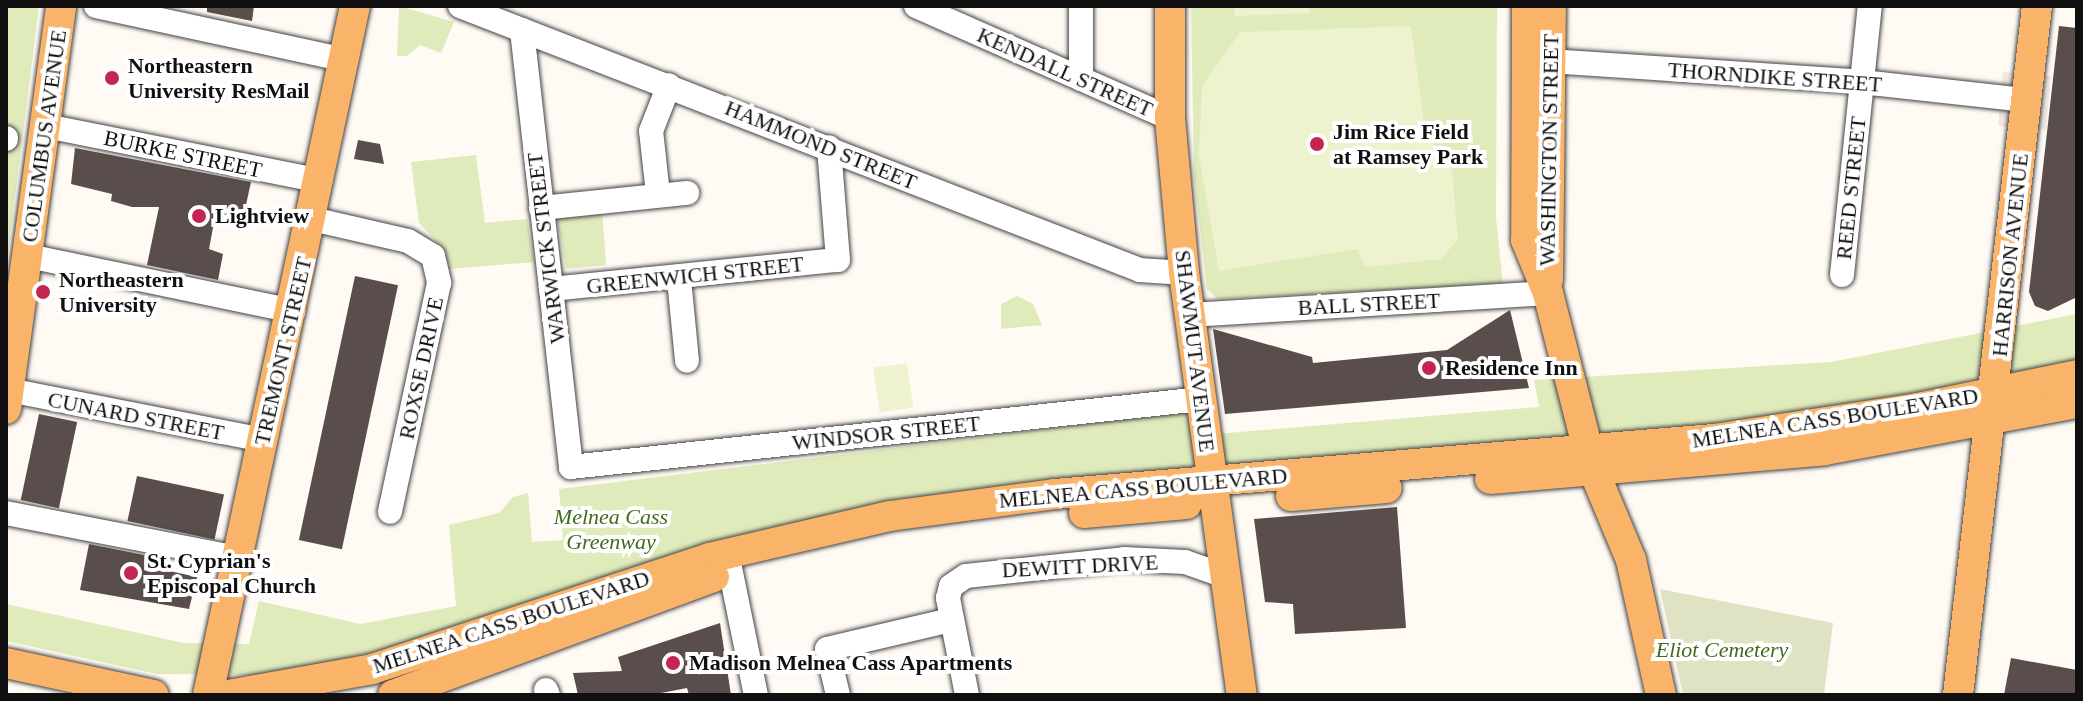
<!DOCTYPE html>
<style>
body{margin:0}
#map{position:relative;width:2083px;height:701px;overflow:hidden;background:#fffaf4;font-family:"Times New Roman",serif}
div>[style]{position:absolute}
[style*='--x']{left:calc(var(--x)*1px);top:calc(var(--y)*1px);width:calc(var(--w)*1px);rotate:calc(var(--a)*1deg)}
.green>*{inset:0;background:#e0ebbc}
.cemetery>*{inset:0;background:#e0e3c3}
.pitch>*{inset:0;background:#eef2ce;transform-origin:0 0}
.plaza>*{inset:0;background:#f1e9e1;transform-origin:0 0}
.building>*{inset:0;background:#594e4c;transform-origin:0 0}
.roads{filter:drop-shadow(0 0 2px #434343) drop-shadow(0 0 2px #434343)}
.minor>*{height:24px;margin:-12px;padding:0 12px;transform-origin:12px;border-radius:12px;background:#fff}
.major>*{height:30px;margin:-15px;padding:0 15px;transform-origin:15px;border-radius:15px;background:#fab469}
.dots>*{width:22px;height:22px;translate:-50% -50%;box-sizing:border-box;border:4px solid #fff;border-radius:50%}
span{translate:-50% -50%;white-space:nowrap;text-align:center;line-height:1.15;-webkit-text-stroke:8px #fff;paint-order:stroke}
.poi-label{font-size:22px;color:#101010;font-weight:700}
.left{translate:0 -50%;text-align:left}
.street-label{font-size:22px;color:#101010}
.park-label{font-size:22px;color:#406b1e;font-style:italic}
.frame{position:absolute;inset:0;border:8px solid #101010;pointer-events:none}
</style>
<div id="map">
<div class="green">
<i style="clip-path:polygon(6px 6px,39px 6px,6px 268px)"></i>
<i style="clip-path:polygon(399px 6px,454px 22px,441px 53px,420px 45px,407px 56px,397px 56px)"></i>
<i style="clip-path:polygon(1191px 6px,1497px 6px,1496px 218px,1503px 284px,1217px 299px,1207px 289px,1194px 177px)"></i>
<i style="clip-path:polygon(476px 155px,485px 223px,527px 219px,534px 262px,450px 269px,443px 248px,419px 223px,411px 162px)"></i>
<i style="clip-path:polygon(602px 208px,606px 265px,566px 269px,557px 217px)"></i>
<i style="clip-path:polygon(1017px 296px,1033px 304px,1042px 325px,1001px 329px,1001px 304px)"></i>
<i style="clip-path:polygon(2077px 314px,2077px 363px,1764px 424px,1005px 491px,357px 661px,261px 675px,157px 674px,6px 641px,6px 604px,184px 643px,249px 644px,259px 601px,360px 624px,456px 606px,449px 525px,499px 513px,513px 497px,528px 493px,532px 542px,563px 540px,559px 489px,1213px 409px,1216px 434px,1539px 407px,1534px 380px,1831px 362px)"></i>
</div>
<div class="cemetery">
<i style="clip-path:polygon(1660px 589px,1833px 623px,1824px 695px,1683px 695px)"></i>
</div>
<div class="pitch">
<i style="clip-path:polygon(1234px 6px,1309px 6px,1309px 13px,1235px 16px)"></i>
<i style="clip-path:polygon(1411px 26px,1425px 132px,1452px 171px,1458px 239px,1441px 259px,1365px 267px,1357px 249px,1219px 271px,1199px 156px,1202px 86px,1240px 32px)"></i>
<i style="left:907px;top:363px;width:45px;height:34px;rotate:82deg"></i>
</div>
<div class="plaza">
<i style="left:2003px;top:72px;width:48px;height:54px;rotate:5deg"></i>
</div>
<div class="building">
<i style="clip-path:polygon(207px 6px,254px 6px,252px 21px,207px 12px)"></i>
<i style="clip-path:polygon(2059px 26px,2077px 28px,2077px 297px,2048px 311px,2035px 306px,2029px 292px)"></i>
<i style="clip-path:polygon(358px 140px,380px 144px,384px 164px,354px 159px)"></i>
<i style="clip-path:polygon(75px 148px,251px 182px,244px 214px,215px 217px,209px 249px,223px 254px,218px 280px,147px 265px,159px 207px,132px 207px,111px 201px,112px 194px,71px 184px)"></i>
<i style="left:355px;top:276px;width:44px;height:270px;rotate:12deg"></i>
<i style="clip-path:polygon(1510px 310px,1529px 388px,1225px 414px,1213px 329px,1312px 357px,1313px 363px,1447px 350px)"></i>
<i style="left:39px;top:414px;width:39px;height:88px;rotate:12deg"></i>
<i style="left:137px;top:476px;width:89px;height:46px;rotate:12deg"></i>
<i style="clip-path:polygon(1397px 507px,1406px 628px,1295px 634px,1293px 604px,1265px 602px,1254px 519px)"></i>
<i style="clip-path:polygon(89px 544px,149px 556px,162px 563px,160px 569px,197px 577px,189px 609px,80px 590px)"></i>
<i style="clip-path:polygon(720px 623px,731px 695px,689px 695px,687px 688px,651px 695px,578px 695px,573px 673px,622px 671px,618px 657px)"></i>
<i style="clip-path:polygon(2011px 658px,2077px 670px,2077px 695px,2004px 695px)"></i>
</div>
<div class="roads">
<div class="minor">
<i style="--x:96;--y:6;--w:256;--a:12.2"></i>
<i style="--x:460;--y:6;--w:729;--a:21.22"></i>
<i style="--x:1140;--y:270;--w:44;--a:3.9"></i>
<i style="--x:916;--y:6;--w:278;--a:23.8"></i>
<i style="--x:522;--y:30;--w:440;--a:83.6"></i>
<i style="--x:571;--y:467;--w:634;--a:-6.16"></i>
<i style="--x:1534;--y:60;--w:329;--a:3.8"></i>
<i style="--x:1862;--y:82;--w:165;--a:6.3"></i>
<i style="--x:1081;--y:79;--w:73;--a:-90"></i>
<i style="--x:46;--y:126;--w:280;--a:11.3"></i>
<i style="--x:6;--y:139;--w:1;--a:-90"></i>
<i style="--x:658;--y:194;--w:63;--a:-96.3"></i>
<i style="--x:651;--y:131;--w:49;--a:-68.6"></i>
<i style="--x:541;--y:208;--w:147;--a:-5.9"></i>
<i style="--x:312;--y:219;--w:98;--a:12.9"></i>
<i style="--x:408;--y:241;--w:29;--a:31"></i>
<i style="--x:433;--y:256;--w:28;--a:77"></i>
<i style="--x:439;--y:283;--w:234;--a:102.1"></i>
<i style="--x:28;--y:256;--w:271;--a:11.7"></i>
<i style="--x:1842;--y:275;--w:270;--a:-84.1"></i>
<i style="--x:679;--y:279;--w:82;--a:84.4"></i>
<i style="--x:551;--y:289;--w:288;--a:-5.8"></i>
<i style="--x:838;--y:260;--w:113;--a:-94.6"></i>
<i style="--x:1190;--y:315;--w:359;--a:-3.5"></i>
<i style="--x:9;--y:390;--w:259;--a:11.1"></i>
<i style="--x:6;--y:513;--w:236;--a:11"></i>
<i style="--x:727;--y:553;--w:145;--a:78.5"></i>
<i style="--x:546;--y:690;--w:5;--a:68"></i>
<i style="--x:838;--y:695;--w:47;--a:-103.4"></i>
<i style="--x:827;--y:649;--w:127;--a:-13.2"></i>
<i style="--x:967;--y:695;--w:99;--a:-101.1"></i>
<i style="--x:948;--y:598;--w:12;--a:-76"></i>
<i style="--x:951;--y:586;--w:18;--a:-34"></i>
<i style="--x:966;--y:576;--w:159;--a:-6.1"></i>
<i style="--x:1124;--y:559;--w:61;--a:2.8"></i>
<i style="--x:1185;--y:562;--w:42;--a:19.3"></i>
</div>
<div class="major">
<i style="--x:1170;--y:6;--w:112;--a:90"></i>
<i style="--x:1170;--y:118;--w:156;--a:84.8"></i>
<i style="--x:1184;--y:273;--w:426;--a:82.2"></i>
<i style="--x:1527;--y:6;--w:234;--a:90.2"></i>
<i style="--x:1526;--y:240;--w:57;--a:67.5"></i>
<i style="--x:1548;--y:293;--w:182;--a:75.7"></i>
<i style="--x:1593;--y:469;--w:99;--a:67.3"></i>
<i style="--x:1631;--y:560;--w:138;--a:77.5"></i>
<i style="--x:1548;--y:280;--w:274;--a:-89.4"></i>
<i style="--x:6;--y:409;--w:407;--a:-82.2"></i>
<i style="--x:1490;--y:479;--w:336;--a:-4.9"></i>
<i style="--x:1825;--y:450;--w:256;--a:-10.6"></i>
<i style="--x:1291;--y:496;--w:96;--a:-4.8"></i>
<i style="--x:1084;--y:513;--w:103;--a:-5"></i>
<i style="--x:6;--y:663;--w:151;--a:12.2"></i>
<i style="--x:208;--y:695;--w:705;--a:-77.96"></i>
<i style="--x:228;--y:695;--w:146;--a:-10.2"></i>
<i style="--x:372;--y:669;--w:355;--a:-18.2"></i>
<i style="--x:709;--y:558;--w:186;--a:-13.1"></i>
<i style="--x:890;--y:516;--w:166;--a:-7.6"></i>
<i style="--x:1055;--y:494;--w:661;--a:-4.77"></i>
<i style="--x:1714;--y:439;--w:206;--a:-8.6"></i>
<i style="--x:1918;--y:408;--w:162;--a:-11.7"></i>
<i style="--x:393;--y:695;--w:342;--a:-20.2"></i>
<i style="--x:1958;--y:695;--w:694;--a:-83.46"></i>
</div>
</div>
<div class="dots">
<i style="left:112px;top:78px;background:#c42552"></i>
<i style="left:1317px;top:144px;background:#c42552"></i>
<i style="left:199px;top:216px;background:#c42552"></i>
<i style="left:43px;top:292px;background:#c42552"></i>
<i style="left:1429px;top:368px;background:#c42552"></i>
<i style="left:131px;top:573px;background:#c42552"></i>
<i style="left:673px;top:663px;background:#c42552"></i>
</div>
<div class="poi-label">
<span class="left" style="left:128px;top:78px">Northeastern<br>University ResMail</span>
<span class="left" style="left:1333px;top:144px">Jim Rice Field<br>at Ramsey Park</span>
<span class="left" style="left:215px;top:216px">Lightview</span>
<span class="left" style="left:59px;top:292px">Northeastern<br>University</span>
<span class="left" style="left:1445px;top:368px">Residence Inn</span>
<span class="left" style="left:147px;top:573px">St. Cyprian's<br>Episcopal Church</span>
<span class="left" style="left:689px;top:663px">Madison Melnea Cass Apartments</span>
</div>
<div class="street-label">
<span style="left:1065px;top:72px;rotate:24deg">KENDALL STREET</span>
<span style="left:1775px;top:77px;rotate:4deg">THORNDIKE STREET</span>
<span style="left:44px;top:136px;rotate:-82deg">COLUMBUS AVENUE</span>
<span style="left:821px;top:145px;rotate:22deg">HAMMOND STREET</span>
<span style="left:1549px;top:150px;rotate:-89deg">WASHINGTON STREET</span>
<span style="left:183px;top:154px;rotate:12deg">BURKE STREET</span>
<span style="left:1851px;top:188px;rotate:-84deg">REED STREET</span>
<span style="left:546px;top:248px;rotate:-97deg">WARWICK STREET</span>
<span style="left:2010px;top:255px;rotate:-84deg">HARRISON AVENUE</span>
<span style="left:695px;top:275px;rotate:-6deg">GREENWICH STREET</span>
<span style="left:1369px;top:304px;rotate:-3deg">BALL STREET</span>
<span style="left:283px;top:351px;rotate:-77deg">TREMONT STREET</span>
<span style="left:1195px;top:351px;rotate:83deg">SHAWMUT AVENUE</span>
<span style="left:421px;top:368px;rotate:-78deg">ROXSE DRIVE</span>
<span style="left:136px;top:416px;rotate:11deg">CUNARD STREET</span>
<span style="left:1835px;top:418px;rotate:-9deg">MELNEA CASS BOULEVARD</span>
<span style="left:886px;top:433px;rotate:-6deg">WINDSOR STREET</span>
<span style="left:1143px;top:488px;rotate:-5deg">MELNEA CASS BOULEVARD</span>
<span style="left:1080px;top:566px;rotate:-3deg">DEWITT DRIVE</span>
<span style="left:511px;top:622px;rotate:-18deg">MELNEA CASS BOULEVARD</span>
</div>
<div class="park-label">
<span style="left:611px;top:529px">Melnea Cass<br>Greenway</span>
<span style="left:1722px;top:650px">Eliot Cemetery</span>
</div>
<div class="frame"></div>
</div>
